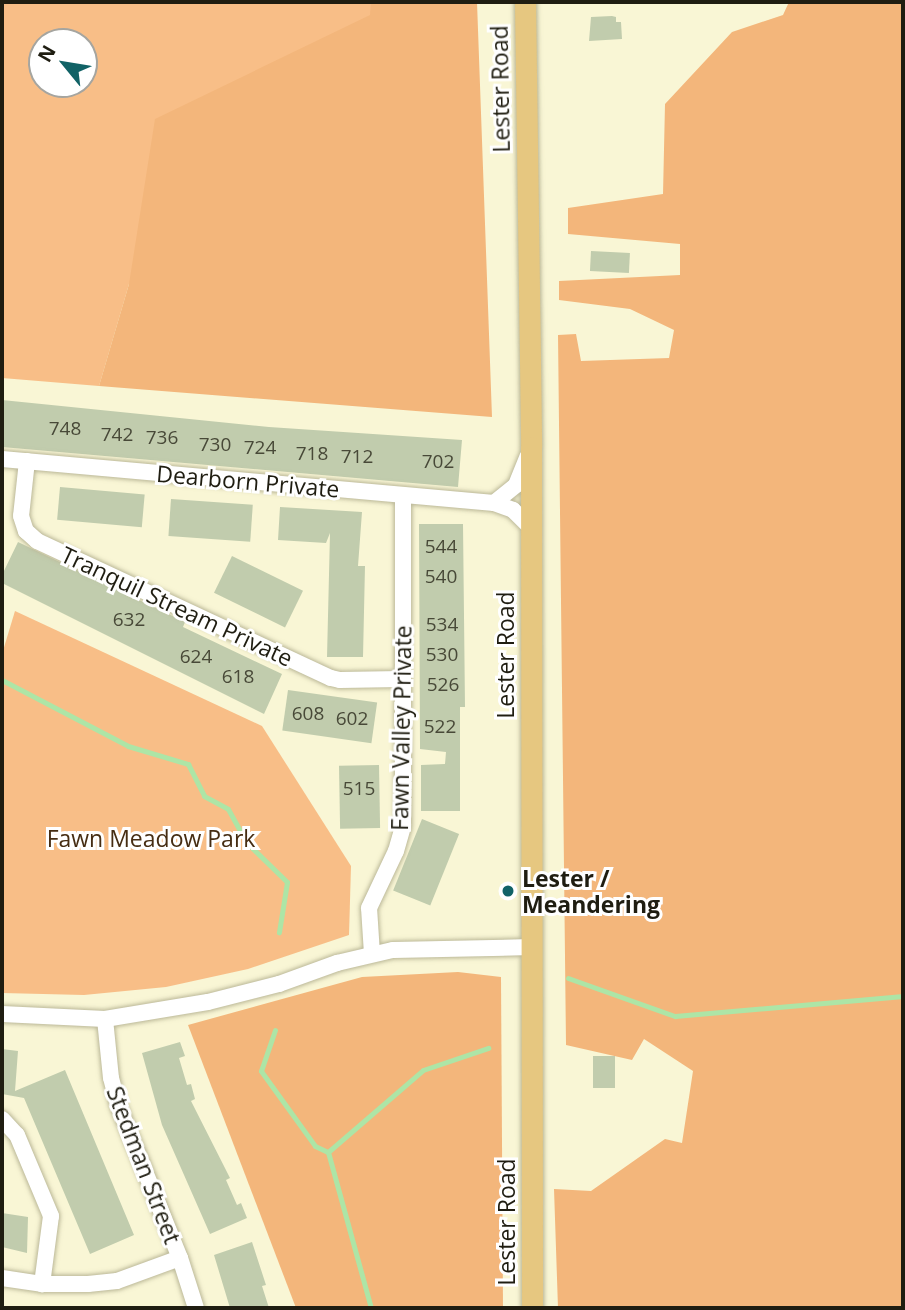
<!DOCTYPE html>
<style>
body{margin:0}
#map{position:relative;width:905px;height:1310px;overflow:hidden;background:#f9f6d5;font-family:"Open Sans",sans-serif}
div>[style]{position:absolute}
[style*='--x']{left:calc(var(--x)*1px);top:calc(var(--y)*1px);width:calc(var(--w)*1px);rotate:calc(var(--a)*1deg)}
.green>*{inset:0;background:#f8be87}
.forest>*{inset:0;background:#f3b67b}
.stream>*{height:5px;margin:-2.5px;padding:0 2.5px;transform-origin:2.5px;border-radius:2.5px;background:#ade5a6}
.building>*{inset:0;background:#c1ccad;transform-origin:0 0}
.roads{filter:drop-shadow(0 0 2px #bbb898) drop-shadow(0 0 2px #bbb898)}
.minor>*{height:16px;margin:-8px;padding:0 8px;transform-origin:8px;border-radius:8px;background:#fff}
.major>*{height:21px;margin:-10.5px;padding:0 10.5px;transform-origin:10.5px;border-radius:10.5px;background:#e6c780}
.dots>*{width:19px;height:19px;translate:-50% -50%;box-sizing:border-box;border:4px solid #fff;border-radius:50%}
span{translate:-50% -50%;white-space:nowrap;text-align:center;line-height:1.15;-webkit-text-stroke:6px #fff;paint-order:stroke}
.number-label{font-size:19px;color:#484938}
.number-label span{-webkit-text-stroke-width:0}
.street-label{font-size:23px;color:#1f1d11}
.park-label{font-size:23px;color:#462d13}
.poi-label{font-size:23px;color:#1f1d11;font-weight:700}
.left{translate:0 -50%;text-align:left}
.frame{position:absolute;inset:0;border:4px solid #1f1d11;pointer-events:none}
.north{position:absolute;left:28px;top:28px;width:70px;height:70px;box-sizing:border-box;background:#fff;border:2px solid #a5a5a0;border-radius:50%;rotate:300deg;font-size:19px;font-weight:700;line-height:28px;text-align:center;color:#1f1d11}
.north::after{content:'';display:block;margin:auto;width:24px;height:32px;background:#116266;clip-path:polygon(50% 0,100% 100%,50% 72%,0 100%)}
</style>
<div id="map">
<div class="green">
<i style="clip-path:polygon(evenodd,2px 2px,371px 2px,371px 15px,129px 284px,99px 386px,2px 378px,2px 2px,42px 42px,84px 42px,84px 84px,42px 84px,42px 42px)"></i>
<i style="clip-path:polygon(15px 611px,262px 726px,351px 866px,349px 935px,248px 969px,166px 987px,84px 995px,2px 993px,2px 654px)"></i>
</div>
<div class="forest">
<i style="clip-path:polygon(371px 2px,477px 2px,492px 417px,99px 386px,129px 284px,155px 119px,370px 15px)"></i>
<i style="clip-path:polygon(789px 2px,903px 2px,903px 1308px,558px 1308px,554px 1189px,591px 1191px,665px 1139px,682px 1143px,693px 1071px,644px 1039px,632px 1060px,566px 1045px,558px 335px,576px 334px,581px 361px,669px 358px,674px 330px,630px 309px,559px 300px,559px 281px,680px 275px,680px 244px,568px 234px,568px 208px,663px 194px,665px 104px,732px 32px,783px 15px)"></i>
<i style="clip-path:polygon(458px 972px,501px 977px,503px 1308px,296px 1308px,188px 1025px,362px 977px)"></i>
</div>
<div class="stream">
<i style="--x:2;--y:680;--w:142;--a:27.6"></i>
<i style="--x:128;--y:746;--w:63;--a:16.7"></i>
<i style="--x:188;--y:764;--w:36;--a:63"></i>
<i style="--x:204;--y:796;--w:27;--a:28"></i>
<i style="--x:228;--y:809;--w:38;--a:61"></i>
<i style="--x:246;--y:842;--w:57;--a:44.3"></i>
<i style="--x:287;--y:882;--w:51;--a:99.1"></i>
<i style="--x:568;--y:978;--w:114;--a:19.6"></i>
<i style="--x:675;--y:1016;--w:229;--a:-5"></i>
<i style="--x:275;--y:1030;--w:43;--a:108.9"></i>
<i style="--x:261;--y:1071;--w:92;--a:54.2"></i>
<i style="--x:315;--y:1146;--w:14;--a:25"></i>
<i style="--x:328;--y:1152;--w:162;--a:74.6"></i>
<i style="--x:328;--y:1152;--w:125;--a:-40.8"></i>
<i style="--x:423;--y:1070;--w:69;--a:-18.7"></i>
</div>
<div class="building">
<i style="clip-path:polygon(612px 16px,616px 17px,616px 22px,621px 22px,622px 39px,589px 41px,591px 17px)"></i>
<i style="left:591px;top:251px;width:39px;height:20px;rotate:3deg"></i>
<i style="clip-path:polygon(2px 400px,269px 427px,462px 440px,458px 487px,2px 447px)"></i>
<i style="left:60px;top:487px;width:85px;height:33px;rotate:5deg"></i>
<i style="left:171px;top:499px;width:82px;height:37px;rotate:4deg"></i>
<i style="clip-path:polygon(280px 507px,362px 512px,358px 566px,365px 566px,363px 657px,327px 657px,330px 533px,326px 543px,278px 540px)"></i>
<i style="clip-path:polygon(419px 524px,463px 524px,465px 707px,460px 707px,460px 811px,421px 811px,421px 765px,445px 764px,446px 752px,420px 749px)"></i>
<i style="clip-path:polygon(18px 542px,185px 622px,183px 627px,282px 674px,264px 714px,2px 583px,2px 575px)"></i>
<i style="left:232px;top:556px;width:79px;height:41px;rotate:26deg"></i>
<i style="left:288px;top:690px;width:90px;height:41px;rotate:8deg"></i>
<i style="left:379px;top:765px;width:63px;height:40px;rotate:89deg"></i>
<i style="left:422px;top:819px;width:40px;height:77px;rotate:22deg"></i>
<i style="clip-path:polygon(180px 1042px,185px 1056px,179px 1058px,187px 1085px,191px 1084px,195px 1099px,191px 1101px,230px 1178px,226px 1180px,237px 1205px,241px 1203px,247px 1218px,210px 1234px,162px 1125px,142px 1053px)"></i>
<i style="clip-path:polygon(2px 1049px,18px 1051px,15px 1091px,65px 1070px,134px 1235px,90px 1254px,24px 1098px,2px 1094px)"></i>
<i style="left:593px;top:1056px;width:22px;height:32px"></i>
<i style="clip-path:polygon(2px 1213px,28px 1217px,27px 1253px,2px 1247px)"></i>
<i style="clip-path:polygon(252px 1242px,266px 1285px,262px 1286px,269px 1308px,230px 1308px,214px 1255px)"></i>
</div>
<div class="roads">
<div class="minor">
<i style="--x:2;--y:459;--w:494;--a:5.1"></i>
<i style="--x:494;--y:503;--w:20;--a:20"></i>
<i style="--x:513;--y:510;--w:25;--a:45"></i>
<i style="--x:27;--y:461;--w:55;--a:96.2"></i>
<i style="--x:21;--y:516;--w:16;--a:72"></i>
<i style="--x:26;--y:531;--w:15;--a:42"></i>
<i style="--x:37;--y:541;--w:324;--a:25"></i>
<i style="--x:331;--y:678;--w:9;--a:13"></i>
<i style="--x:340;--y:680;--w:61;--a:-0.9"></i>
<i style="--x:494;--y:503;--w:28;--a:-39"></i>
<i style="--x:516;--y:485;--w:31;--a:-68"></i>
<i style="--x:372;--y:954;--w:46;--a:-93.7"></i>
<i style="--x:369;--y:908;--w:63;--a:-64.7"></i>
<i style="--x:396;--y:851;--w:26;--a:-74"></i>
<i style="--x:403;--y:826;--w:330;--a:-90"></i>
<i style="--x:2;--y:1014;--w:103;--a:2.8"></i>
<i style="--x:105;--y:1019;--w:104;--a:-9.4"></i>
<i style="--x:208;--y:1002;--w:73;--a:-14.2"></i>
<i style="--x:279;--y:984;--w:62;--a:-19.9"></i>
<i style="--x:337;--y:963;--w:57;--a:-13.1"></i>
<i style="--x:393;--y:950;--w:138;--a:-1.2"></i>
<i style="--x:105;--y:1019;--w:59;--a:84.2"></i>
<i style="--x:111;--y:1078;--w:30;--a:75"></i>
<i style="--x:119;--y:1107;--w:163;--a:68"></i>
<i style="--x:180;--y:1258;--w:52;--a:72.3"></i>
<i style="--x:2;--y:1119;--w:22;--a:47"></i>
<i style="--x:17;--y:1135;--w:88;--a:67.2"></i>
<i style="--x:51;--y:1216;--w:69;--a:97.5"></i>
<i style="--x:2;--y:1278;--w:40;--a:8.5"></i>
<i style="--x:42;--y:1284;--w:46;--a:0"></i>
<i style="--x:88;--y:1284;--w:29;--a:-6"></i>
<i style="--x:117;--y:1281;--w:67;--a:-20.1"></i>
</div>
<div class="major">
<i style="--x:525;--y:2;--w:445;--a:89.2"></i>
<i style="--x:531;--y:447;--w:861;--a:89.93"></i>
</div>
</div>
<div class="dots">
<i style="left:508px;top:891px;background:#116266"></i>
</div>
<div class="number-label">
<span style="left:65px;top:429px">748</span>
<span style="left:117px;top:435px">742</span>
<span style="left:162px;top:438px">736</span>
<span style="left:215px;top:445px">730</span>
<span style="left:260px;top:448px">724</span>
<span style="left:312px;top:454px">718</span>
<span style="left:357px;top:457px">712</span>
<span style="left:438px;top:462px">702</span>
<span style="left:441px;top:547px">544</span>
<span style="left:441px;top:577px">540</span>
<span style="left:129px;top:620px">632</span>
<span style="left:442px;top:625px">534</span>
<span style="left:442px;top:655px">530</span>
<span style="left:196px;top:657px">624</span>
<span style="left:238px;top:677px">618</span>
<span style="left:443px;top:685px">526</span>
<span style="left:308px;top:714px">608</span>
<span style="left:352px;top:719px">602</span>
<span style="left:440px;top:727px">522</span>
<span style="left:359px;top:789px">515</span>
</div>
<div class="street-label">
<span style="left:500px;top:89px;rotate:-91deg">Lester Road</span>
<span style="left:248px;top:481px;rotate:5deg">Dearborn Private</span>
<span style="left:177px;top:606px;rotate:25deg">Tranquil Stream Private</span>
<span style="left:505px;top:655px;rotate:-90deg">Lester Road</span>
<span style="left:401px;top:728px;rotate:-89deg">Fawn Valley Private</span>
<span style="left:144px;top:1165px;rotate:69deg">Stedman Street</span>
<span style="left:506px;top:1222px;rotate:-90deg">Lester Road</span>
</div>
<div class="park-label">
<span style="left:151px;top:838px">Fawn Meadow Park</span>
</div>
<div class="poi-label">
<span class="left" style="left:522px;top:891px">Lester /<br>Meandering</span>
</div>
<div class="frame"></div>
<div class="north">N</div>
</div>
